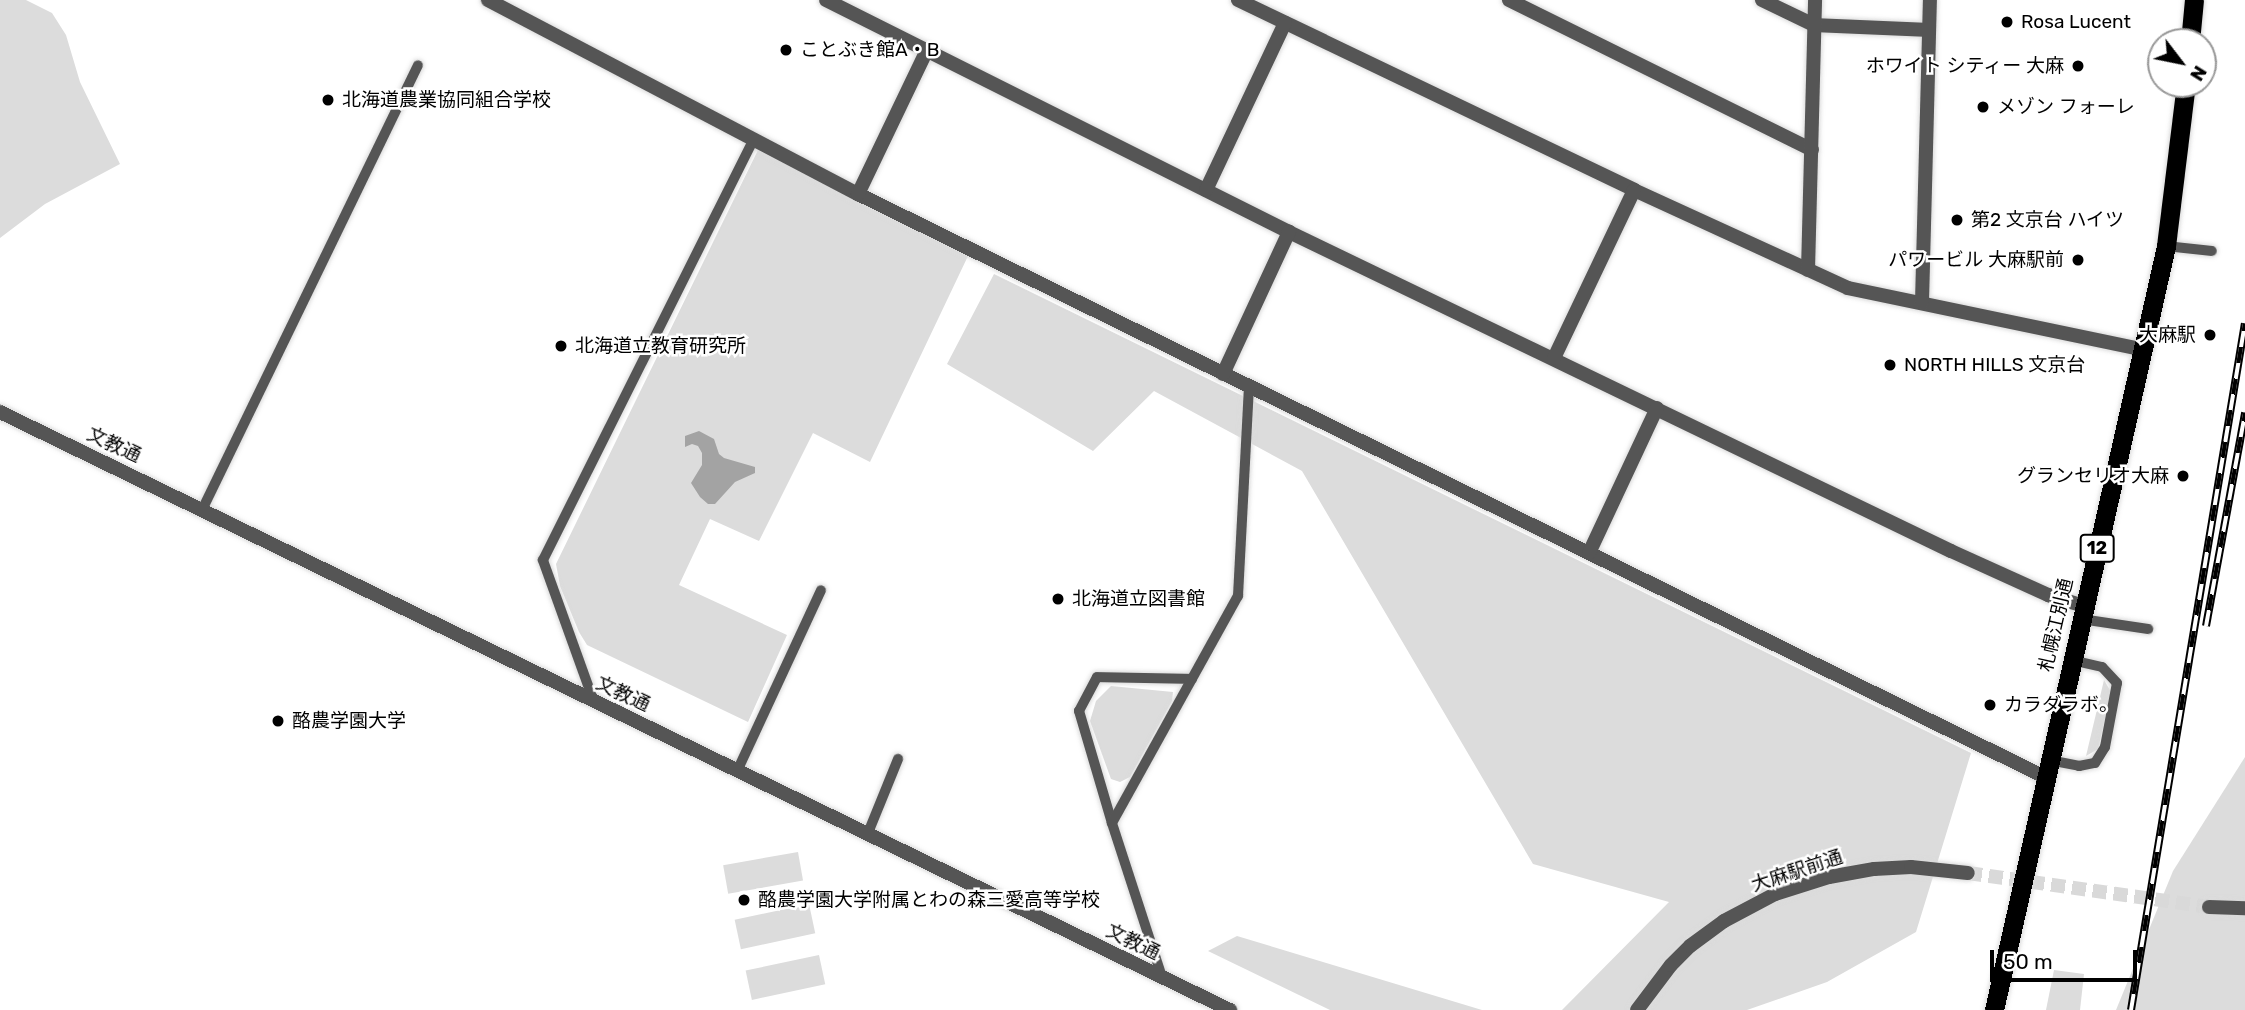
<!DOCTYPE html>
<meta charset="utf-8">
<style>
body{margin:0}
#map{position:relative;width:2245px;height:1010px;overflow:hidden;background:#fff;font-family:Rubik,"Noto Sans JP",sans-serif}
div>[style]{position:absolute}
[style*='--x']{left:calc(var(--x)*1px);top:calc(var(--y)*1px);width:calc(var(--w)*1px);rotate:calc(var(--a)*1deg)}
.green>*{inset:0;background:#dcdcdc;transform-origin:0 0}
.water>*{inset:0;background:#a3a3a3}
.tertiary-tunnel>*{height:14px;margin-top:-7px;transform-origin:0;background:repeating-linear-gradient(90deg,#d9d9d9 0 14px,transparent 0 21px)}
.roads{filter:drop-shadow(0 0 2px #dbdbdb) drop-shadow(0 0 2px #dbdbdb)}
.service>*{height:10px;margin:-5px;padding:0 5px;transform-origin:5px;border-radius:5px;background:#555}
.minor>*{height:14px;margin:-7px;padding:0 7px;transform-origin:7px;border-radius:7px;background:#555}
.tertiary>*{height:14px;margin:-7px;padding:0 7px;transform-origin:7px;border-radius:7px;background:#555}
.trunk>*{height:19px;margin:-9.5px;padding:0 9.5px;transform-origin:9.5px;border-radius:9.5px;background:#000}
.rail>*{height:8px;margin-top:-4px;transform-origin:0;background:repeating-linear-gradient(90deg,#fff 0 16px,#000 0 32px);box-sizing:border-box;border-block:2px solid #000}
.dots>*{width:19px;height:19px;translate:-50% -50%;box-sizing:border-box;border:4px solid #fff;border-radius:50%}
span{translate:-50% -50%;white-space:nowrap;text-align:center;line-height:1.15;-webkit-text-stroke:5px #fff;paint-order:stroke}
.shield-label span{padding:2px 5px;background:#fff;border:2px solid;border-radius:5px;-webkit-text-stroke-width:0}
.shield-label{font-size:18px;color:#000;font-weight:700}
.poi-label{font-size:19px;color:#000}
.left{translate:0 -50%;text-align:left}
.right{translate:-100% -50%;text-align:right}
.street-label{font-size:19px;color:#000}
.north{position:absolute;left:2147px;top:28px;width:70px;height:70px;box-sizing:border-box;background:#fff;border:2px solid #999;border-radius:50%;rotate:122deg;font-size:19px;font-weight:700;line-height:28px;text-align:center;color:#000}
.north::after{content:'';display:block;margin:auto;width:24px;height:32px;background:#000;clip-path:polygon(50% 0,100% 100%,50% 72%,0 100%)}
.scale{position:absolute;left:1990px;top:950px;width:147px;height:32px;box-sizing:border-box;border:4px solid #000;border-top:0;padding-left:9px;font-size:21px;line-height:24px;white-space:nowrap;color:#000;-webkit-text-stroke:5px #fff;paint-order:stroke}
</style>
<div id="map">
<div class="green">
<i style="clip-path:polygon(0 0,26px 0,52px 13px,66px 35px,80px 82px,120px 164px,45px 204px,0 238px)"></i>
<i style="clip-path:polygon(758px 150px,968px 256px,870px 462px,813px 433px,759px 541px,710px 519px,679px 585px,787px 635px,748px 722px,587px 645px,579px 632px,560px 586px,556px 564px)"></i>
<i style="clip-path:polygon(994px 274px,1971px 753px,1916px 932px,1827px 982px,1747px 1010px,1562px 1010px,1669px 902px,1533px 864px,1302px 471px,1154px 391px,1093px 451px,947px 364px)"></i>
<i style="clip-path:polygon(2104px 680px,2111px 692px,2098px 749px,2086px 756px)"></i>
<i style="clip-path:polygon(1111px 686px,1173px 692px,1172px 701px,1130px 777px,1120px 782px,1111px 779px,1090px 721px,1096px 701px)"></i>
<i style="clip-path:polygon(2245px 757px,2245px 1010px,2116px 1010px,2173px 871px)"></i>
<i style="left:798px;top:852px;width:29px;height:76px;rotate:80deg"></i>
<i style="left:809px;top:904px;width:30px;height:76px;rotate:78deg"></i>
<i style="clip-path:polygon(1237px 936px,1482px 1010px,1330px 1010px,1208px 951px)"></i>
<i style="left:819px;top:955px;width:30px;height:75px;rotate:78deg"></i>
<i style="clip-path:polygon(2054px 970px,2084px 974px,2080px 1010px,2046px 1010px)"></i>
</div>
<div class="water">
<i style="clip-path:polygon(699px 431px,714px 439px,719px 454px,724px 458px,755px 467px,755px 473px,735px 482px,715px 504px,708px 504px,700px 497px,691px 483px,702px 465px,702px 453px,698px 446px,692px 444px,685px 447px,685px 436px)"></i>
</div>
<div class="tertiary-tunnel">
<i style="--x:1968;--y:873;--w:243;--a:8"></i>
</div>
<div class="roads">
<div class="service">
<i style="--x:2166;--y:246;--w:46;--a:6.2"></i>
<i style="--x:203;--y:508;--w:492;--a:-64.1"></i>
<i style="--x:2081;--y:619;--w:68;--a:8.5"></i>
<i style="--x:594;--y:702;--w:151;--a:-109.8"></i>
<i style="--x:543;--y:560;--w:471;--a:-63.4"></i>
<i style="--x:2049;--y:760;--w:31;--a:11"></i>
<i style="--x:2079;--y:766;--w:16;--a:-11"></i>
<i style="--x:2095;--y:763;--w:19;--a:-58"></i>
<i style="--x:2105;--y:747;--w:65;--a:-79.4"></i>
<i style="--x:2117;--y:683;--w:22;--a:-133"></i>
<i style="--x:2102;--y:667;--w:31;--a:-167"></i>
<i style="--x:738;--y:769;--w:197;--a:-65.1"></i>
<i style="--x:1112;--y:823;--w:117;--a:-106.4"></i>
<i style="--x:1079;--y:711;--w:38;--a:-62"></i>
<i style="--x:1097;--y:677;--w:95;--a:1.2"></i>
<i style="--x:868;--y:833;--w:80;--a:-67.9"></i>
<i style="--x:1162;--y:977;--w:162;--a:-108"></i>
<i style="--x:1112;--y:823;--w:260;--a:-61"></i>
<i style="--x:1238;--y:596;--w:209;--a:-87"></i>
</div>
<div class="minor">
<i style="--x:488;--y:0;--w:418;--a:27.7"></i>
<i style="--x:858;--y:194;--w:1322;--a:26.16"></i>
<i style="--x:826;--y:0;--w:518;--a:26.61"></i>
<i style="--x:1289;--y:232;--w:735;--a:25.73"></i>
<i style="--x:1951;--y:551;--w:107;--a:24.4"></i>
<i style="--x:2048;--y:595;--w:38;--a:17"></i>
<i style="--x:1238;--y:0;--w:439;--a:25.6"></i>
<i style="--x:1634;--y:190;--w:235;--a:24.6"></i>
<i style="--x:1848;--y:288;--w:302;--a:11.8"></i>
<i style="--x:1509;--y:0;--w:338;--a:26.3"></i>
<i style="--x:1762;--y:0;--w:58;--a:25.7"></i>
<i style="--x:1814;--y:25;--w:115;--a:2.5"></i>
<i style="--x:1206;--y:190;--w:185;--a:-64.7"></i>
<i style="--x:858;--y:194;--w:160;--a:-64.4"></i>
<i style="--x:1808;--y:270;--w:270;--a:-88.5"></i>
<i style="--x:1922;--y:302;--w:302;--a:-88.5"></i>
<i style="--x:1554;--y:358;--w:186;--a:-64.5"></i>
<i style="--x:1223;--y:374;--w:157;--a:-65.1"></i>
<i style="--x:1589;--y:553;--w:160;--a:-64.9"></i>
</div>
<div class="tertiary">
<i style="--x:0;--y:412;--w:1368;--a:25.93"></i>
<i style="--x:2209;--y:907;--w:36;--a:2"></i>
<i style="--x:1637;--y:1010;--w:56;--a:-52.9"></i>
<i style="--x:1671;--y:965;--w:27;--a:-45"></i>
<i style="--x:1690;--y:946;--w:42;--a:-36.3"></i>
<i style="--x:1724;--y:921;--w:58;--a:-27.9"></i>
<i style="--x:1775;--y:894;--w:57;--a:-17.5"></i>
<i style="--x:1829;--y:877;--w:46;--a:-10.1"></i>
<i style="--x:1874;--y:869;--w:37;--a:-3"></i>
<i style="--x:1911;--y:867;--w:57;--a:6"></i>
</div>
<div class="trunk">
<i style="--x:2190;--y:42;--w:42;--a:-84.6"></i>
<i style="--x:1994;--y:1010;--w:783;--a:-77.31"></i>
<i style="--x:2166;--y:246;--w:163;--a:-83"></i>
</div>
</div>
<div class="rail">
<i style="--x:2206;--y:626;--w:217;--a:-79.6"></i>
<i style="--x:2131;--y:1010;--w:696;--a:-80.58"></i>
</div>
<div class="dots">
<i style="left:2007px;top:22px;background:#000"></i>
<i style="left:786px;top:50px;background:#000"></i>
<i style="left:2078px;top:66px;background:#000"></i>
<i style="left:328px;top:100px;background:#000"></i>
<i style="left:1983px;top:107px;background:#000"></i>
<i style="left:1957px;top:220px;background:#000"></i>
<i style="left:2078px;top:260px;background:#000"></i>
<i style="left:2210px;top:335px;background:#000"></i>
<i style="left:561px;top:346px;background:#000"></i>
<i style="left:1890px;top:365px;background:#000"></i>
<i style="left:2183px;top:476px;background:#000"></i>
<i style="left:1058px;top:599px;background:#000"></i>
<i style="left:1990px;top:705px;background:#000"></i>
<i style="left:278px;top:721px;background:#000"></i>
<i style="left:744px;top:900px;background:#000"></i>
</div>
<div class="shield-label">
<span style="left:2097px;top:548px">12</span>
</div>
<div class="poi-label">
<span class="left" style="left:2021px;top:22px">Rosa Lucent</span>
<span class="left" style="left:800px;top:50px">ことぶき館A・B</span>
<span class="right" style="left:2064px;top:66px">ホワイト シティー 大麻</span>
<span class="left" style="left:342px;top:100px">北海道農業協同組合学校</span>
<span class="left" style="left:1997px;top:107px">メゾン フォーレ</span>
<span class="left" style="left:1971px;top:220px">第2 文京台 ハイツ</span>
<span class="right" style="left:2064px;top:260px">パワービル 大麻駅前</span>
<span class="right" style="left:2196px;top:335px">大麻駅</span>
<span class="left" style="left:575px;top:346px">北海道立教育研究所</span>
<span class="left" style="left:1904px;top:365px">NORTH HILLS 文京台</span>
<span class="right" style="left:2169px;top:476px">グランセリオ大麻</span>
<span class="left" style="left:1072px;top:599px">北海道立図書館</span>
<span class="left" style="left:2004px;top:705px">カラダラボ。</span>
<span class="left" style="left:292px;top:721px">酪農学園大学</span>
<span class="left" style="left:758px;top:900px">酪農学園大学附属とわの森三愛高等学校</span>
</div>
<div class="street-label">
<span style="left:114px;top:445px;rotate:25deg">文教通</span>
<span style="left:2056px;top:625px;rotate:-77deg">札幌江別通</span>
<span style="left:623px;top:694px;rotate:25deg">文教通</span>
<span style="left:1797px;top:871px;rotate:-18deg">大麻駅前通</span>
<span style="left:1133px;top:942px;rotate:26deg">文教通</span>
</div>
<div class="north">N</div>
<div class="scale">50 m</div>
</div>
